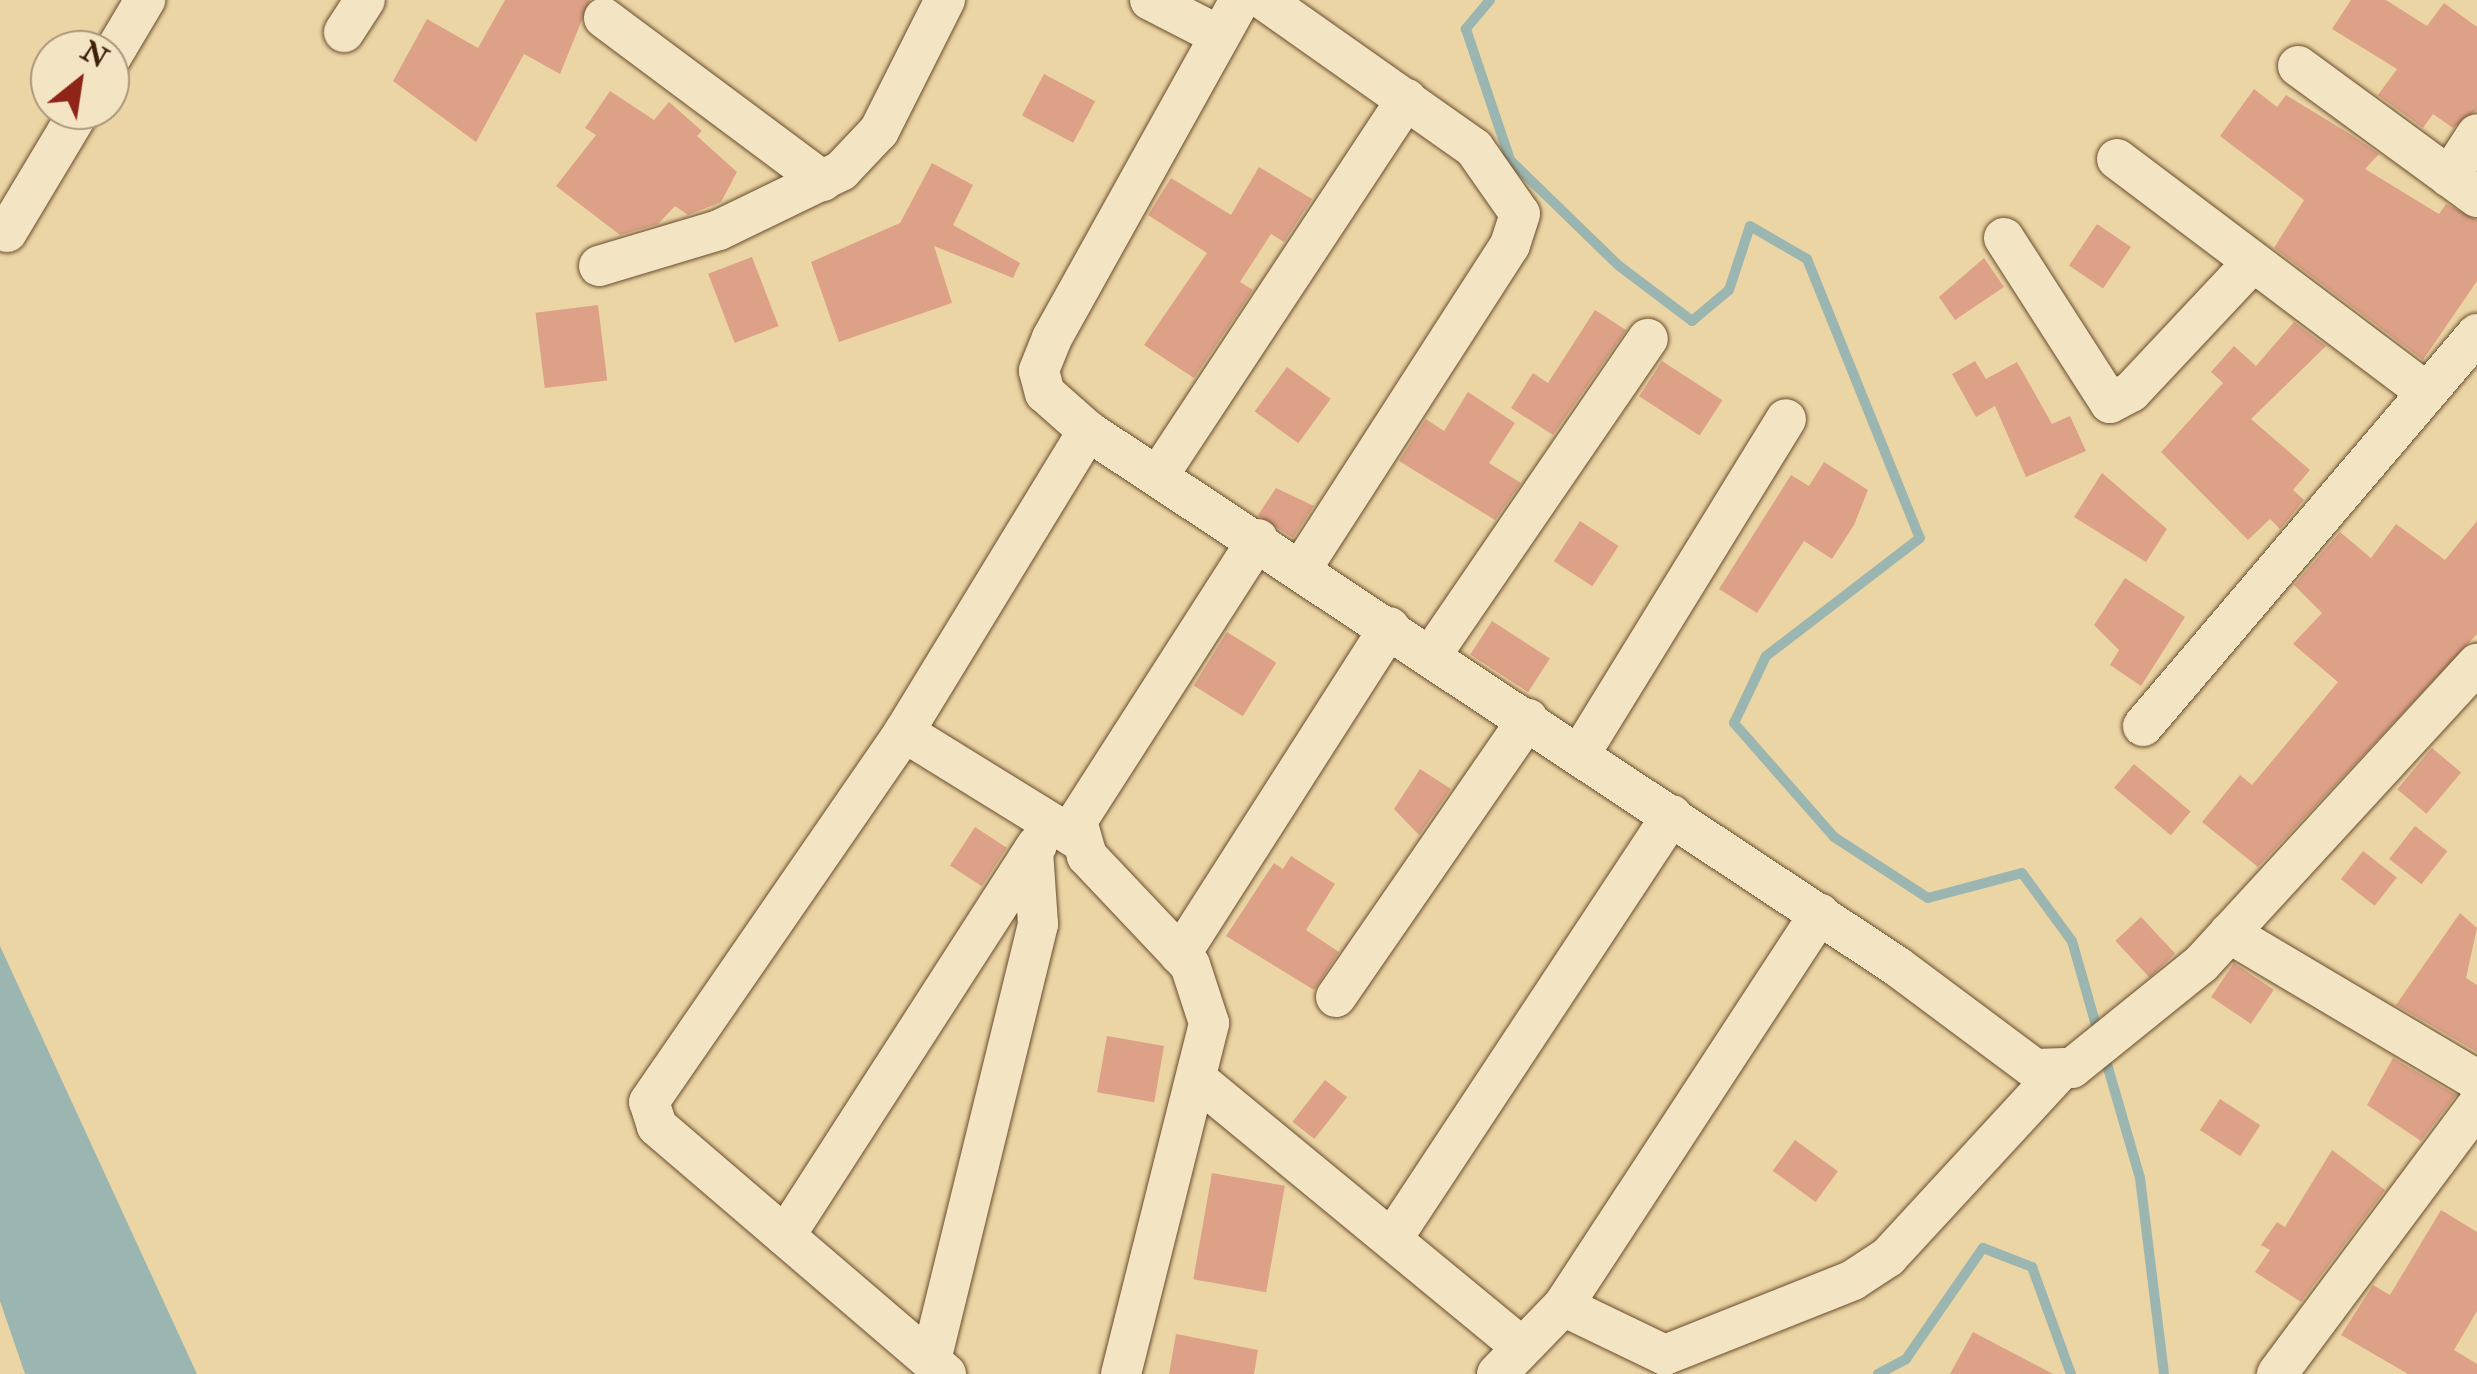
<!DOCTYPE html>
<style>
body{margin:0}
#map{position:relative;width:2477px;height:1374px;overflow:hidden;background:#ecd5a5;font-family:"IM FELL Double Pica",serif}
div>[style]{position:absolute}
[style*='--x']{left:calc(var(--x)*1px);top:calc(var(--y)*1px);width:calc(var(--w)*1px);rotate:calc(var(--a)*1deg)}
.water>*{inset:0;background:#9bb6b0}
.stream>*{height:10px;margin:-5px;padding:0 5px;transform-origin:5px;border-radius:5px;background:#9bb6b0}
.building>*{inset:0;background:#dda188;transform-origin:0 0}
.roads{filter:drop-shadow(0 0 2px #694d2d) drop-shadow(0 0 2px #694d2d)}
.street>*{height:40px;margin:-20px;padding:0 20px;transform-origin:20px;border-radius:20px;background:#f3e4c4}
span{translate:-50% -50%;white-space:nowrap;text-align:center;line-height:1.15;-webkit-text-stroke:8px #f3e4c4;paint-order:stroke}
.north{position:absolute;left:30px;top:30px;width:100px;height:100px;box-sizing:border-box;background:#f3e4c4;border:2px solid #aa9678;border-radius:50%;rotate:30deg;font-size:28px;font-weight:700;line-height:40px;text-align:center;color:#3d2005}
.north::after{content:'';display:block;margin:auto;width:35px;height:45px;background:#8f2418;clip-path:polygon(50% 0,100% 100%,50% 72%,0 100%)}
</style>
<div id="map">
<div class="water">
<i style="clip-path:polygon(0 946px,197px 1374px,25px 1374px,0 1301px)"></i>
</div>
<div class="stream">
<i style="--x:1490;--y:0;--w:38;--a:130"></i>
<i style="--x:1466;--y:29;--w:138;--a:71.4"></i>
<i style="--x:1510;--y:160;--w:151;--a:44.2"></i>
<i style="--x:1618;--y:265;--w:93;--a:37.1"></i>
<i style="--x:1692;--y:321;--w:48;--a:-40"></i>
<i style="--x:1729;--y:290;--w:67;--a:-71.8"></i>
<i style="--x:1750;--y:226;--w:66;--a:30.1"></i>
<i style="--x:1807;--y:259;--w:301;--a:68"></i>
<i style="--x:1920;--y:538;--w:194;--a:142.5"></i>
<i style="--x:1766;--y:656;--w:74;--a:115.5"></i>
<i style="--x:1734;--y:723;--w:152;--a:48.7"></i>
<i style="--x:1834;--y:837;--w:112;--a:33"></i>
<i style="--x:1928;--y:898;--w:97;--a:-14.9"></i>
<i style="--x:2022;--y:873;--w:84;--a:53.7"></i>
<i style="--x:2072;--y:941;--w:95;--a:74.1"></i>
<i style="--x:2104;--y:1054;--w:129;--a:73.8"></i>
<i style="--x:2140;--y:1178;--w:197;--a:83"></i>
<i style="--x:1878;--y:1374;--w:32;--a:-28"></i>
<i style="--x:1906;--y:1359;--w:135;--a:-55.3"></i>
<i style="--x:1983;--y:1248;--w:53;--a:21.2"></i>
<i style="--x:2032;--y:1267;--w:114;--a:70"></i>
</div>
<div class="building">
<i style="clip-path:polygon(505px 0,590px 0,560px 74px,524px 54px,476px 142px,393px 81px,427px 19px,478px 48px)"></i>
<i style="clip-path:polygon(2351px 0,2386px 0,2427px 26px,2444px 3px,2477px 27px,2477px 110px,2453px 128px,2433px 114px,2423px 128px,2378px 95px,2397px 69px,2332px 29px)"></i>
<i style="left:1044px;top:74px;width:58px;height:47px;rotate:28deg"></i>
<i style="clip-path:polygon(2254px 89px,2277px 107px,2286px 95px,2350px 134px,2379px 154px,2365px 169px,2439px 214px,2446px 204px,2477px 220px,2477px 281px,2423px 360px,2274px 248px,2304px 200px,2220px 136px)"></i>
<i style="clip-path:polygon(610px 91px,654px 120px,669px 102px,702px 131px,697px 136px,737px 172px,721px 202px,688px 215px,675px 206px,658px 224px,620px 235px,556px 186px,596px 135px,585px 128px)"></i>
<i style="clip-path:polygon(932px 163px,973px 185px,953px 225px,1020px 263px,1013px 278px,934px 246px,952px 303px,839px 342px,811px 262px,900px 223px)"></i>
<i style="clip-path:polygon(1259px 167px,1312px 199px,1284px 242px,1271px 234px,1240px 282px,1253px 290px,1194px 378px,1144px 345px,1207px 253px,1148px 215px,1171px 178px,1231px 215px)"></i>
<i style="left:2097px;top:224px;width:41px;height:50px;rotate:34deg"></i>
<i style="left:752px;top:257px;width:74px;height:47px;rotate:69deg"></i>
<i style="clip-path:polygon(1984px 258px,2004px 287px,1955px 320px,1939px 297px)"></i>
<i style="left:598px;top:305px;width:76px;height:63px;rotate:83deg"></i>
<i style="clip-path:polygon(1595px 310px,1626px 330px,1553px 435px,1511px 408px,1533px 373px,1548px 383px)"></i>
<i style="clip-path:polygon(2294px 322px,2326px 346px,2251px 419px,2310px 470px,2293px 490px,2304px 500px,2280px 529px,2270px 519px,2248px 540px,2161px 452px,2223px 383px,2211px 372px,2234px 346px,2256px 366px)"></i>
<i style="left:1662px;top:361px;width:72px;height:42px;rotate:33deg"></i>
<i style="clip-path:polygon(1975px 361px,1986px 379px,2017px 362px,2052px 424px,2070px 416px,2086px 451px,2026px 477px,1995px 406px,1976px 417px,1952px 374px)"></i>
<i style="left:1287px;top:367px;width:54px;height:55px;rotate:36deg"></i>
<i style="clip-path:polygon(1468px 392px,1515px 423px,1489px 463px,1521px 483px,1495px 520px,1399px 461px,1426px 419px,1444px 431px)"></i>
<i style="clip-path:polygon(1824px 462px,1868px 490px,1854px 525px,1832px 559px,1804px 541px,1757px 613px,1719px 589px,1791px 475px,1809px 486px)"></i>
<i style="clip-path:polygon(2102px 473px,2167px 529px,2146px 562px,2074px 517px)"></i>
<i style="clip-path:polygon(1276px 488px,1314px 506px,1293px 538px,1258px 515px)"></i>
<i style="left:1580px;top:521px;width:46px;height:48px;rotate:33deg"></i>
<i style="clip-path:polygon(2477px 521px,2477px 634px,2258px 867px,2202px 822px,2240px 775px,2252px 785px,2338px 682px,2293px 644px,2322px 613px,2294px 585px,2340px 532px,2371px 558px,2396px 524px,2445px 560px)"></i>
<i style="clip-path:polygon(2125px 578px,2185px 617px,2141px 686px,2110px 665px,2119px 650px,2094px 625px)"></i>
<i style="left:1492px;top:621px;width:69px;height:40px;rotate:33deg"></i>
<i style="left:1227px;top:632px;width:58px;height:63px;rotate:32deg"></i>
<i style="left:2432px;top:748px;width:38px;height:54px;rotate:40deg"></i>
<i style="left:2134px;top:764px;width:74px;height:31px;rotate:40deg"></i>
<i style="clip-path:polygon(1420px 769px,1451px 789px,1419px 835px,1394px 809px)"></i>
<i style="left:2415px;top:826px;width:41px;height:42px;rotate:38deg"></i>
<i style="left:975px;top:827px;width:38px;height:46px;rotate:33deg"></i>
<i style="left:2363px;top:851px;width:43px;height:36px;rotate:38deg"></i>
<i style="clip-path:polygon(1291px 856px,1335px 884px,1306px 930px,1339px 952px,1314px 990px,1226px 936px,1274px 863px,1283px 869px)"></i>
<i style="clip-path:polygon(2460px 913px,2477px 928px,2466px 978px,2477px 985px,2477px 1052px,2396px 1005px)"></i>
<i style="left:2141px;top:917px;width:50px;height:35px;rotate:47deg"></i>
<i style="left:2234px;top:963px;width:48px;height:41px;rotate:34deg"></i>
<i style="left:1107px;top:1036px;width:58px;height:57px;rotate:10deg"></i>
<i style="clip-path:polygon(2393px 1058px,2456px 1095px,2421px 1141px,2367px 1105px)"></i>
<i style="left:1325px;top:1080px;width:28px;height:53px;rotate:38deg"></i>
<i style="left:2220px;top:1099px;width:48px;height:37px;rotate:33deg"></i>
<i style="left:1795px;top:1140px;width:53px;height:38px;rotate:36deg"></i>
<i style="clip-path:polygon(2332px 1150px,2385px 1190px,2301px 1302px,2255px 1272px,2270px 1250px,2261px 1245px,2277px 1222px,2285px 1227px)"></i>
<i style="left:1212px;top:1173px;width:74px;height:108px;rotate:10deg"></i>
<i style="clip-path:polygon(2441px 1210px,2477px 1232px,2477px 1311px,2454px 1350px,2477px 1364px,2477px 1374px,2408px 1374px,2341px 1335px,2373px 1285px,2390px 1295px)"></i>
<i style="clip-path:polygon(1973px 1332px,2053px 1374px,1950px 1374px)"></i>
<i style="clip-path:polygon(1176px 1334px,1258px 1350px,1254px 1374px,1169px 1374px)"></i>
</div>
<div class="roads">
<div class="street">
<i style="--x:1150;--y:0;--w:76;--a:27.2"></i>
<i style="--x:1240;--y:0;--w:387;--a:119.1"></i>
<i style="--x:1052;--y:338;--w:35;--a:112"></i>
<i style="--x:1039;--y:371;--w:23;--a:75"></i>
<i style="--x:1045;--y:393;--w:57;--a:41.5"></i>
<i style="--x:1088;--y:431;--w:971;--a:33.49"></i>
<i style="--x:1898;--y:967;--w:171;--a:36.7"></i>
<i style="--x:2035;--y:1069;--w:37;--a:-2"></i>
<i style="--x:2072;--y:1068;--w:166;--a:-38.9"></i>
<i style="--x:2201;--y:964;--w:408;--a:-47.4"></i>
<i style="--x:1264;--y:0;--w:257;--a:35.2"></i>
<i style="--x:1474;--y:148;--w:80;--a:55.1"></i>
<i style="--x:1520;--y:214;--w:33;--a:108"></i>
<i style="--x:1510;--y:245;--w:384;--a:122.8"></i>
<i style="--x:604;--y:18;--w:273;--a:36.7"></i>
<i style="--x:344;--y:32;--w:38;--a:-57"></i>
<i style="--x:110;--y:59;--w:69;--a:-59.3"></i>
<i style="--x:2298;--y:66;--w:222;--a:36.2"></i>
<i style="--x:2117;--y:159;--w:388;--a:37"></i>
<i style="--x:2449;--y:177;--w:51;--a:-56.9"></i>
<i style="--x:7;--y:232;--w:142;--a:-59.1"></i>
<i style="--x:2004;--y:238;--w:196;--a:57.3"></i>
<i style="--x:2110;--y:403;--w:24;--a:-28"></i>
<i style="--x:2131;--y:392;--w:178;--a:-46.8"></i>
<i style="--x:599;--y:266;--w:125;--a:-16.7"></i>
<i style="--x:719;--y:230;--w:136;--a:-25.8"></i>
<i style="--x:841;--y:171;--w:55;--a:-46.5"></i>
<i style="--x:879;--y:131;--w:147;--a:-63.3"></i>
<i style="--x:1160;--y:473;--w:448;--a:-56.6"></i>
<i style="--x:1432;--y:654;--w:382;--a:-55.6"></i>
<i style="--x:2143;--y:726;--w:515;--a:-49.57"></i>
<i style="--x:904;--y:732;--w:203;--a:31.7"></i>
<i style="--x:1580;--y:754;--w:393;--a:-58.4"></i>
<i style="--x:2229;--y:933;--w:288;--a:30.7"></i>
<i style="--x:1180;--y:955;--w:389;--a:-57.4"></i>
<i style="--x:1336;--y:997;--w:338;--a:-55.4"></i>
<i style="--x:1199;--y:1081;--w:417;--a:39.5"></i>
<i style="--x:785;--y:1236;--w:465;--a:-57.2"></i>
<i style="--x:1392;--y:1239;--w:508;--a:-56.56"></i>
<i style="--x:1563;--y:1306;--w:469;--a:-56.8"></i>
<i style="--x:931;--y:1360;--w:449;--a:-76.2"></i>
<i style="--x:1038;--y:924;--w:73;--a:-93.9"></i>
<i style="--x:946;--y:1374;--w:381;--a:-139.4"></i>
<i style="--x:657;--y:1126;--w:25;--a:-108"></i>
<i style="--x:649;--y:1102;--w:449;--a:-55.4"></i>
<i style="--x:904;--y:732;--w:353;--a:-58.6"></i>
<i style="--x:1121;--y:1374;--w:362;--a:-75.9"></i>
<i style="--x:1209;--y:1023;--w:61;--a:-108.1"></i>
<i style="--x:1190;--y:965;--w:150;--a:-133.4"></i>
<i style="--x:1087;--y:856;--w:36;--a:-106"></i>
<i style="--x:1077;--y:821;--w:335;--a:-57.3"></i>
<i style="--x:1497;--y:1374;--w:95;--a:-45.9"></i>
<i style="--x:1563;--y:1306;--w:113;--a:25.7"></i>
<i style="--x:1665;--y:1355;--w:202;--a:-21.7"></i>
<i style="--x:1853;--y:1280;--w:42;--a:-33.3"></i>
<i style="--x:1888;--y:1257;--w:252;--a:-47.3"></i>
<i style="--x:2277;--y:1374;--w:334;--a:-53.3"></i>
</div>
</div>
<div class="north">N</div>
</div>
